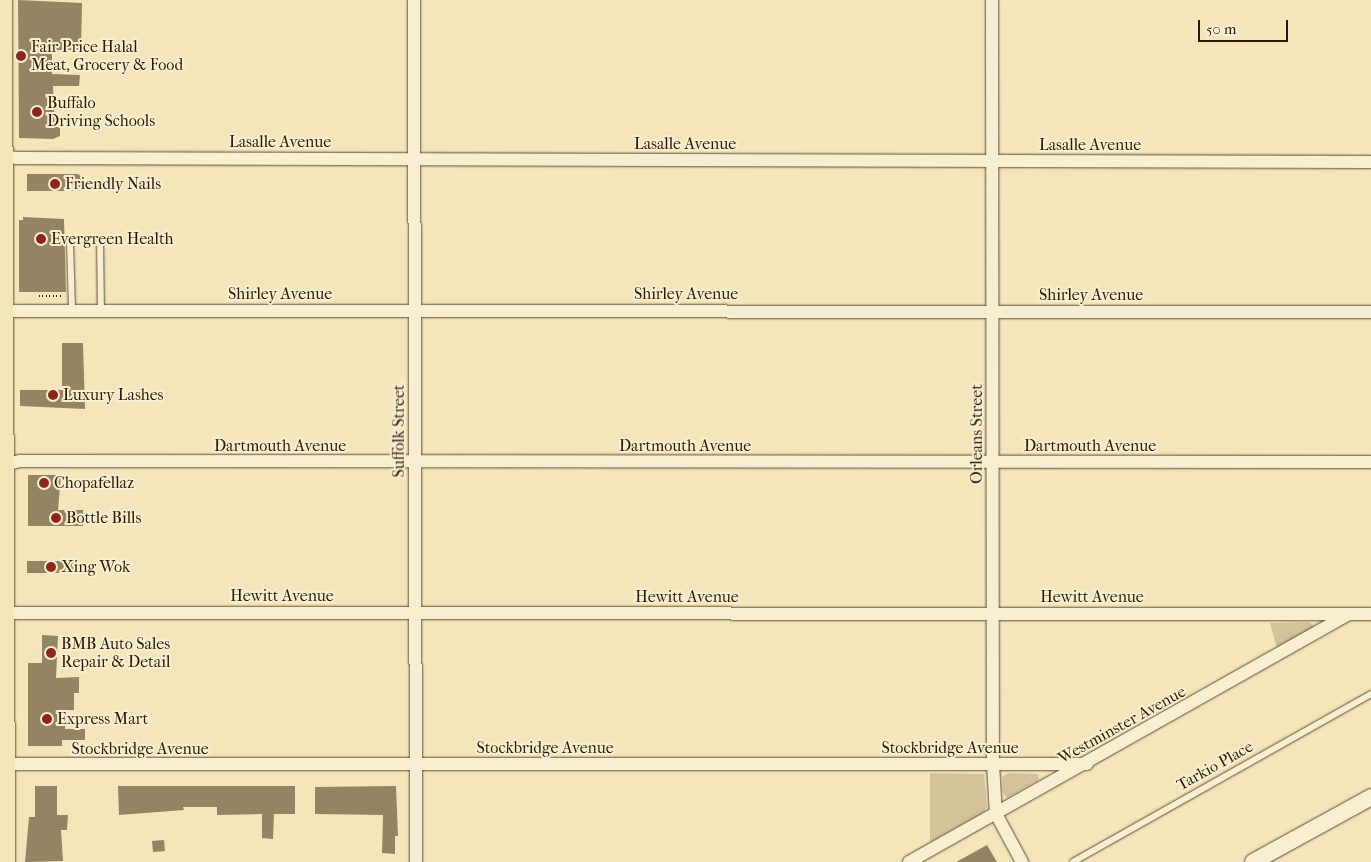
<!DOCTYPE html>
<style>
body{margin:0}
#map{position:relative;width:1371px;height:862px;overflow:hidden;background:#f4e6ba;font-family:"IM FELL French Canon",serif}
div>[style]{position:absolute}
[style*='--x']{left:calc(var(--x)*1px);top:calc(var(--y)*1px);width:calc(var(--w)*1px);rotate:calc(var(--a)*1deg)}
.green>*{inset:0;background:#d2c39b}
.building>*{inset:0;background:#948462;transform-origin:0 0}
.path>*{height:2px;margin-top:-1px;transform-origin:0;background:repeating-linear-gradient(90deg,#2d1902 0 1px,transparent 0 3.5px)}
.roads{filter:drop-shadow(0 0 1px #5f4c30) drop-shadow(0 0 1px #5f4c30)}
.service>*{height:6px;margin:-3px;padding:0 3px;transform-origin:3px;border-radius:3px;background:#f8efd2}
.minor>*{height:12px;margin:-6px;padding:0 6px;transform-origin:6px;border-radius:6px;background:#f8efd2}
.tertiary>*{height:16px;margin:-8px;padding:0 8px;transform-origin:8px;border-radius:8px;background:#f8efd2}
.primary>*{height:21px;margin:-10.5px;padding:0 10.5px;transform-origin:10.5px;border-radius:10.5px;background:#f4e6ba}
.dots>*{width:14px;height:14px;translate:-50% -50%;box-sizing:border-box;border:2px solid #f8efd2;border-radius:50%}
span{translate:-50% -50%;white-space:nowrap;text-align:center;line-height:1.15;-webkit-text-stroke:4px #f8efd2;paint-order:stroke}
.poi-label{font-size:16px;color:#2d1902}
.left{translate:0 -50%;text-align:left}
.street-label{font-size:16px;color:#2d1902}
.scale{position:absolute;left:1198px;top:20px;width:90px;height:22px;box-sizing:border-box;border:2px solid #2d1902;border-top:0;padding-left:6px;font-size:15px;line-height:18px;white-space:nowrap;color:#2d1902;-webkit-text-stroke:4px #f8efd2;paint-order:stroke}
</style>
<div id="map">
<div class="green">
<i style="clip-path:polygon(1309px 622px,1315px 627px,1278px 652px,1270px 623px)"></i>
<i style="clip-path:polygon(930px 773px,984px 774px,987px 807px,984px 812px,930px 842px)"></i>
<i style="clip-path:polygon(1008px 773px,1038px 774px,1039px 780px,1007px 798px,1003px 793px,1002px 777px)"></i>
</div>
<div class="building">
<i style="clip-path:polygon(18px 0,82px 3px,81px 50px,52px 50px,52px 74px,80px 75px,79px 86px,53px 86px,55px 127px,60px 127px,60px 136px,53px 139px,19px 138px)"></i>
<i style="clip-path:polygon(27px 174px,78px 174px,82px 177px,82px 191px,27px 191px)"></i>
<i style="clip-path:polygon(23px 217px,64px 219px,66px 292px,19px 292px,19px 220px,23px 220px)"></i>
<i style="clip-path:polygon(62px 343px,83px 343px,85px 409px,20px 406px,20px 390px,62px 390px)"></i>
<i style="clip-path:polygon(28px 475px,61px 475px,58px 510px,83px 510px,83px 526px,28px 526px)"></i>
<i style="left:27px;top:561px;width:48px;height:12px"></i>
<i style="clip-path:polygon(42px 635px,58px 636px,56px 678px,79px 677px,79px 693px,74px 693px,74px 710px,65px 710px,65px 729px,85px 729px,85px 740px,62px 740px,62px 746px,28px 746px,28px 663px,42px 663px)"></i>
<i style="clip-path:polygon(35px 786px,57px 786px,57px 815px,68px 815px,67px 830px,61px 830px,63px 861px,25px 862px,29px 817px,35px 817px)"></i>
<i style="clip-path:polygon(118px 786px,295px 786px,295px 814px,274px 814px,273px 839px,262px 838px,262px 814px,217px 815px,217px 807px,183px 807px,184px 810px,119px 815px)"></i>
<i style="clip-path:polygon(396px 786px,398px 836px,395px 836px,395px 854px,382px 853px,383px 815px,315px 814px,315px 787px)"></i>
<i style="left:164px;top:840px;width:11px;height:12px;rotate:85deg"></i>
<i style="clip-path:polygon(987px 845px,997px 862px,956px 862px)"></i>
</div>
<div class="path">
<i style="--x:39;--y:296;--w:23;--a:0"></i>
</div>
<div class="roads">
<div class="service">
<i style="--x:100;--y:240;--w:71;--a:89.2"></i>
<i style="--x:70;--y:242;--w:69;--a:88.3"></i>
<i style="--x:1073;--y:862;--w:342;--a:-29.4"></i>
</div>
<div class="minor">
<i style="--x:414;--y:0;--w:862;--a:89.87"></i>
<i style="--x:992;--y:0;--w:764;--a:89.93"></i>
<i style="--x:993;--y:764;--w:50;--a:86.6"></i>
<i style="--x:996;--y:814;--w:55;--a:61.6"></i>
<i style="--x:0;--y:156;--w:17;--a:7"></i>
<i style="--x:17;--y:158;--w:1354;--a:0.17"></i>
<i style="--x:0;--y:311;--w:1371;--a:0.04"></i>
<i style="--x:0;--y:466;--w:21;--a:-14"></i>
<i style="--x:20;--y:461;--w:1351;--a:0.04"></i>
<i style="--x:4;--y:613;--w:1367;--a:0.04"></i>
<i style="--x:4;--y:764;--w:1083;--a:0"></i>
<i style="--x:909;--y:862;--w:503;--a:-29.42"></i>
</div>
<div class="tertiary">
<i style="--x:1253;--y:862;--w:135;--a:-28.8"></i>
</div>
<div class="primary">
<i style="--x:1;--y:0;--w:862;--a:89.8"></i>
</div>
</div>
<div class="dots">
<i style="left:21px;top:56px;background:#8f2418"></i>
<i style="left:37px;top:112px;background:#8f2418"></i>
<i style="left:55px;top:184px;background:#8f2418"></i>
<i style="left:41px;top:239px;background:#8f2418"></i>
<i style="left:53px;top:395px;background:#8f2418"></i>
<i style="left:44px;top:483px;background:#8f2418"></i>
<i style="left:56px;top:518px;background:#8f2418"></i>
<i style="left:51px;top:567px;background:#8f2418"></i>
<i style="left:51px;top:653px;background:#8f2418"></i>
<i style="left:47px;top:719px;background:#8f2418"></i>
</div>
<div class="poi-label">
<span class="left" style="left:31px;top:56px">Fair Price Halal<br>Meat, Grocery &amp; Food</span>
<span class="left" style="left:47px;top:112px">Buffalo<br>Driving Schools</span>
<span class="left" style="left:65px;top:184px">Friendly Nails</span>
<span class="left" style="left:51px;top:239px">Evergreen Health</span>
<span class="left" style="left:63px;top:395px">Luxury Lashes</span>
<span class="left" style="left:54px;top:483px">Chopafellaz</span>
<span class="left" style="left:66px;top:518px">Bottle Bills</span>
<span class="left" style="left:61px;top:567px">Xing Wok</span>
<span class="left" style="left:61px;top:653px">BMB Auto Sales<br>Repair &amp; Detail</span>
<span class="left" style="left:57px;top:719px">Express Mart</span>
</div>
<div class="street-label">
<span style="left:280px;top:142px">Lasalle Avenue</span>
<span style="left:685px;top:144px">Lasalle Avenue</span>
<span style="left:1090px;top:145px">Lasalle Avenue</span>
<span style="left:280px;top:294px">Shirley Avenue</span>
<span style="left:686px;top:294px">Shirley Avenue</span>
<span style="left:1091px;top:295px">Shirley Avenue</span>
<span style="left:399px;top:431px;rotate:-90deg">Suffolk Street</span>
<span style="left:977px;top:434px;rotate:-90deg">Orleans Street</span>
<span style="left:280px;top:446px">Dartmouth Avenue</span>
<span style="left:685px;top:446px">Dartmouth Avenue</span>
<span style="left:1090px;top:446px">Dartmouth Avenue</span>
<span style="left:282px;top:596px">Hewitt Avenue</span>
<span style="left:687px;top:597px">Hewitt Avenue</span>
<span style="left:1092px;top:597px">Hewitt Avenue</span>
<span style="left:1122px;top:725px;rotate:-29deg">Westminster Avenue</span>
<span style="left:545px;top:748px">Stockbridge Avenue</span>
<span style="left:950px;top:748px">Stockbridge Avenue</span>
<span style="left:140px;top:749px">Stockbridge Avenue</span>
<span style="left:1215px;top:766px;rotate:-29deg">Tarkio Place</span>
</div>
<div class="scale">50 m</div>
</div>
